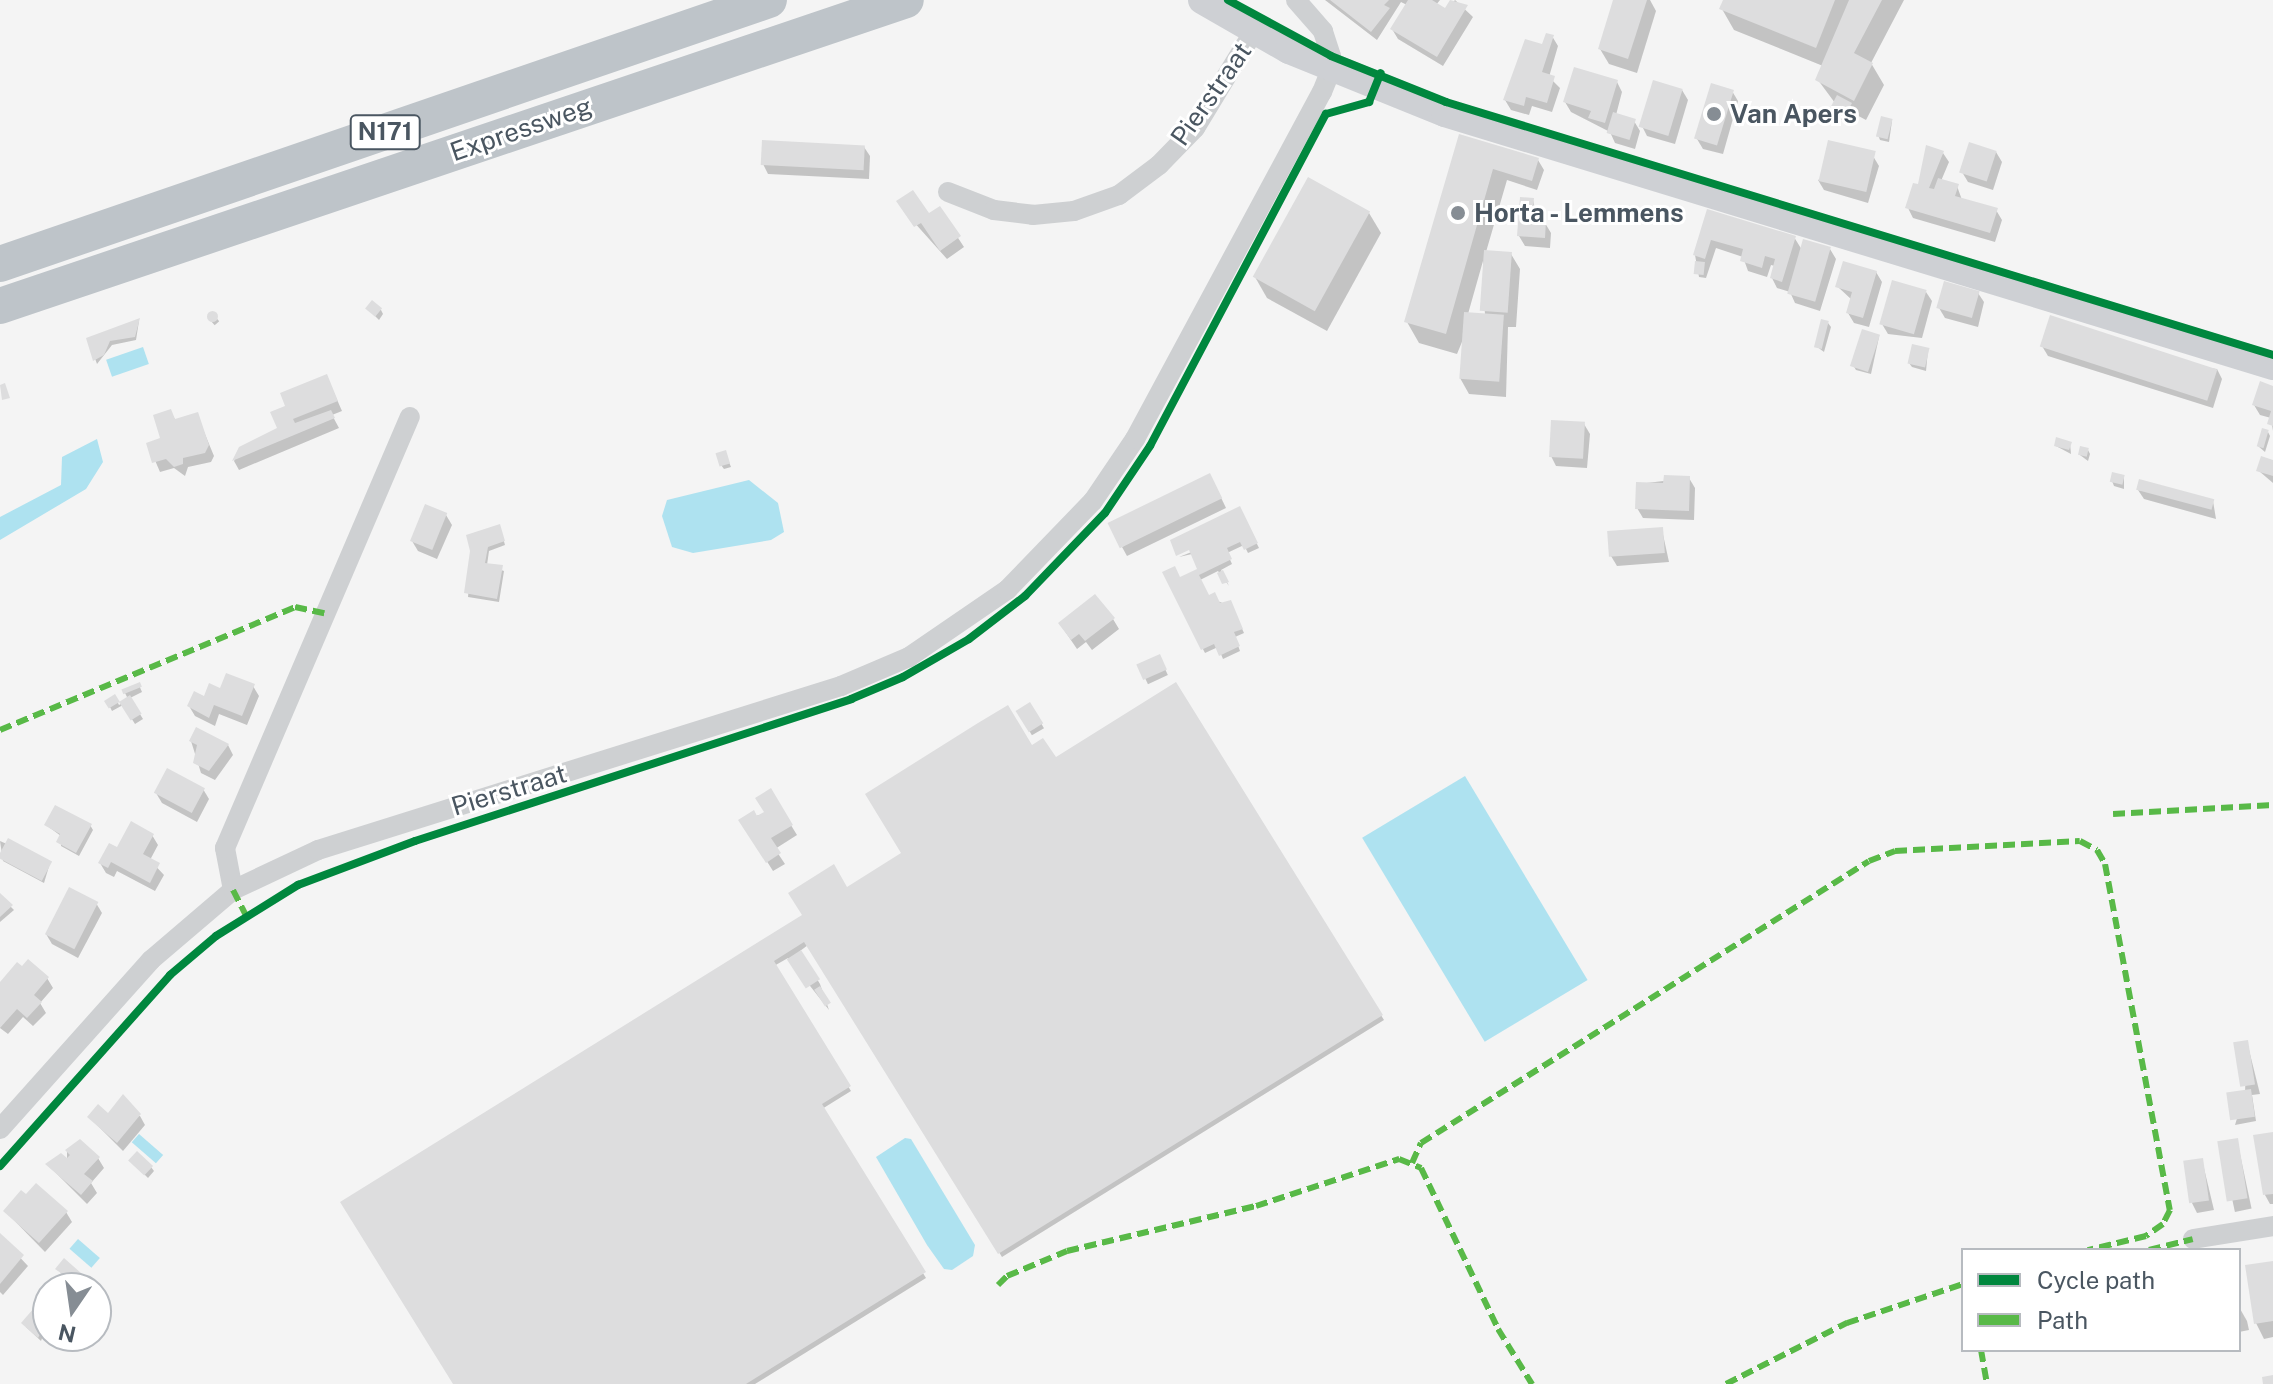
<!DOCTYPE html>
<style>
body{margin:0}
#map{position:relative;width:2273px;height:1384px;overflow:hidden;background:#f4f4f4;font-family:"Public Sans",sans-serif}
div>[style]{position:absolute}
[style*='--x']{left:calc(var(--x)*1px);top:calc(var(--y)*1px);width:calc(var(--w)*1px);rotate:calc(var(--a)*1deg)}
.water>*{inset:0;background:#aee2f0;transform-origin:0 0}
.shadow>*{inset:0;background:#0003;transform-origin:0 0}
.building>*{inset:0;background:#ddddde;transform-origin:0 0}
.round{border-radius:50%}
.street>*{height:20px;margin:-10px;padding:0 10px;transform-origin:10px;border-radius:10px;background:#ced0d2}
.secondary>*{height:28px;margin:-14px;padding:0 14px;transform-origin:14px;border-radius:14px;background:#ced0d4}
.highway>*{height:36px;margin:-18px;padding:0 18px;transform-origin:18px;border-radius:18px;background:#bec4c9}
.quiet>*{height:6px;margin-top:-3px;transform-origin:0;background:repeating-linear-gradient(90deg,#58b947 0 12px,transparent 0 18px)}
.cycleway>*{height:8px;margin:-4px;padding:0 4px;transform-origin:4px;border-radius:4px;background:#00873e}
.dots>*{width:22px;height:22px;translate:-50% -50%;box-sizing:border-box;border:4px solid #fff;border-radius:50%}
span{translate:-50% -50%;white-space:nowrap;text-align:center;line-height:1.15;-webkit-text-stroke:6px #fff;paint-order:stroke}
.shield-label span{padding:2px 6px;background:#fff;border:2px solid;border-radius:6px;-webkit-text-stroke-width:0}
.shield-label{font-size:24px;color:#4a5661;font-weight:700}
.street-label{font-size:26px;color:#4a5661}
.poi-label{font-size:26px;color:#4a5661;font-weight:700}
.left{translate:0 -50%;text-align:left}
.legend{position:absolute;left:1961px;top:1248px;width:280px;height:104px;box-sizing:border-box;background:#fff;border:2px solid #b7bbc0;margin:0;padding:10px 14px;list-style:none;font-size:24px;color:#4a5661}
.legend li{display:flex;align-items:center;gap:16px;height:40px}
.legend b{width:40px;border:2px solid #b7bbc0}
.north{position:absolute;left:32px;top:1272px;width:80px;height:80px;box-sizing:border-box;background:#fff;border:2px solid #b7bbc0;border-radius:50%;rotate:193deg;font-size:22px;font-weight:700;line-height:32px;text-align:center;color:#4a5661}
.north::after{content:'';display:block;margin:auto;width:28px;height:36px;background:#868d94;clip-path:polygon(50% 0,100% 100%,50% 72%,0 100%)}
</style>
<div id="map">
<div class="water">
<i style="left:143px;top:347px;width:18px;height:39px;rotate:71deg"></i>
<i style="clip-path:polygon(97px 439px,103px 462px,86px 489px,0 540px,0 517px,61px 485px,62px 457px)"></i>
<i style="clip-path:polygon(749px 480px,778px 503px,784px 532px,771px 540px,693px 553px,672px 547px,662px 516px,667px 500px)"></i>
<i style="left:1465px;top:776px;width:238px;height:120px;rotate:59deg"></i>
<i style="left:139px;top:1134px;width:32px;height:11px;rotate:41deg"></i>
<i style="clip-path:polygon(905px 1138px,911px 1139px,975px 1245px,973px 1256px,952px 1270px,944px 1269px,927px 1245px,876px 1157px)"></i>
<i style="left:78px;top:1239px;width:29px;height:13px;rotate:41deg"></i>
</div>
<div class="shadow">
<i style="clip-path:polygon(1325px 0,1440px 0,1436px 5px,1446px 11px,1455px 0,1473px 17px,1443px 66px,1398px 39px,1392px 29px,1407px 5px,1401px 2px,1377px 40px)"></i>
<i style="clip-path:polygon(1615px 0,1650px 0,1656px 11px,1637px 73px,1609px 64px,1600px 49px)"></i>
<i style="clip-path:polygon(1725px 0,1904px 0,1871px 63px,1884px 85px,1866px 120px,1851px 112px,1846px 122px,1833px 116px,1835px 103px,1818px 80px,1823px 66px,1734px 30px,1722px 9px)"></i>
<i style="clip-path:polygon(1552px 36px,1558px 46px,1549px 77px,1560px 88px,1552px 112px,1532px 106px,1529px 115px,1511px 110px,1505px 100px)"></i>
<i style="clip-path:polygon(1617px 82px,1622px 92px,1616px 115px,1634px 121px,1640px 131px,1635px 149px,1615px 143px,1610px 132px,1571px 112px,1565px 102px)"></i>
<i style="clip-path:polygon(1682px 90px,1688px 100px,1675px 144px,1647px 136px,1642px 126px)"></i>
<i style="clip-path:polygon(1732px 91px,1738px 101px,1723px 154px,1703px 149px,1697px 139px)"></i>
<i style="clip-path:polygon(1892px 121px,1889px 142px,1880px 140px,1878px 135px)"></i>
<i style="clip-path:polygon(evenodd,1460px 136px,1538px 160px,1544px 170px,1537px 190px,1507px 180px,1486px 252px,1511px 254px,1520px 269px,1516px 327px,1508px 327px,1506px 397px,1469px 394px,1460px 378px,1464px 337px,1457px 354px,1419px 343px,1407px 322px,1460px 136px,1483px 261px,1485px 316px,1468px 314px,1483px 261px)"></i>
<i style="clip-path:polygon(864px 147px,870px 156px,869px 179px,768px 174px,763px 164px)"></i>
<i style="clip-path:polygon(1996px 152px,2002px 162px,1993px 190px,1968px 182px,1962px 172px)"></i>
<i style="clip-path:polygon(1943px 153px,1949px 162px,1941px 181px,1957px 186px,1962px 200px,1996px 210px,2002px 220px,1995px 242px,1913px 218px,1908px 208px)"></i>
<i style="clip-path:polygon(1873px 156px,1879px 166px,1868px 203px,1824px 190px,1818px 180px)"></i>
<i style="clip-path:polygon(1533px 200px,1538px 222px,1545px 223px,1551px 233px,1550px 248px,1525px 246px,1519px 236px)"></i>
<i style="clip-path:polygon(939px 209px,964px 247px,947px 259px,904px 211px,928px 216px)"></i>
<i style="clip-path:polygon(1709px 211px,1794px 237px,1802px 250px,1830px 249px,1836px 259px,1820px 311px,1795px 303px,1790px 292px,1777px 288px,1772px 278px,1775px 266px,1771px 265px,1767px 277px,1748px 271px,1743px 257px,1716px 248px,1706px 278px,1699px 277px,1695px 255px)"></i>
<i style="clip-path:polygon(1369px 213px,1381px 233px,1327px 331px,1267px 298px,1255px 277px)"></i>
<i style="clip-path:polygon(1876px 272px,1882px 282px,1869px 327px,1854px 323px,1848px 313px,1852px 300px,1838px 287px)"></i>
<i style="clip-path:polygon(1926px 292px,1932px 301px,1922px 338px,1888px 334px,1882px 324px)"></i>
<i style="clip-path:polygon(1978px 293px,1984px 302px,1978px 327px,1945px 318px,1939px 308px)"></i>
<i style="clip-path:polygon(368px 309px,381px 310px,383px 314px,379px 320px)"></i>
<i style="left:212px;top:313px;width:11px;height:6px;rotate:49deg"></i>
<i style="clip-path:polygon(139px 321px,136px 340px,112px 345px,97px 364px,88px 339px)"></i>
<i style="clip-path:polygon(1828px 323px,1831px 327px,1824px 352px,1816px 346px)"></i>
<i style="clip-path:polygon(1879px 337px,1871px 374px,1856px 370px,1853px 365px)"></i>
<i style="clip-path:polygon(2042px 346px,2217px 369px,2222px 379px,2213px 408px,2048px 356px)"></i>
<i style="clip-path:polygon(1928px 350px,1926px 371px,1912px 367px,1909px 363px)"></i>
<i style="clip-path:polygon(331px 386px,342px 411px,332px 415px,339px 428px,239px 470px,234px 461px,241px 448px,279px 429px)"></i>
<i style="clip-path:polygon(2273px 388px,2273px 431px,2271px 418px,2260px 415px,2254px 405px)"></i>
<i style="clip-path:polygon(170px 411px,176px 421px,197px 415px,214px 456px,211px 462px,188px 467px,185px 476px,174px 468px,160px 472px,148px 444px,163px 440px)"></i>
<i style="clip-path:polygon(1584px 424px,1590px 434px,1587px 468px,1556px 466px,1551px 456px)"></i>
<i style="clip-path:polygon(2268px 432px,2270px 436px,2265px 452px,2258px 446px)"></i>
<i style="clip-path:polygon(2070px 443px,2071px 454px,2056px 446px)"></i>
<i style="clip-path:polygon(2088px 450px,2090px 454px,2088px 461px,2080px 455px)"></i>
<i style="clip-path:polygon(727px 457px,731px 467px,724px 469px,721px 465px)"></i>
<i style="clip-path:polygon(2273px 462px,2273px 483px,2259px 471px)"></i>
<i style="clip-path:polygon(2124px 477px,2124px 489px,2114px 486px,2112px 481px)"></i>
<i style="clip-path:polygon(1689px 478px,1695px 488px,1694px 520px,1643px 518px,1637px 508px,1638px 484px)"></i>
<i style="clip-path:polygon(1215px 485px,1226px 508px,1127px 556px,1122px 547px)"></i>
<i style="clip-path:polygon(2138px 490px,2213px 501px,2216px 519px,2144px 499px)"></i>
<i style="clip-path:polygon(1239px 508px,1259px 548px,1248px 553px,1244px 545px,1227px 553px,1232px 564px,1221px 570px,1229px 586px,1218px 571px,1200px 580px,1208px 597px,1232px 607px,1244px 633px,1235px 637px,1240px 651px,1223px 659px,1218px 647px,1205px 653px,1164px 573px,1179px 579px,1199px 570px,1192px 554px,1179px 557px,1199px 549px)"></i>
<i style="clip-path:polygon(446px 515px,452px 525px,437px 559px,418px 551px,412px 541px)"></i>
<i style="clip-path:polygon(1662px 530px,1669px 562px,1617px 566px,1611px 556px)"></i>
<i style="clip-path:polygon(501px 531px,505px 545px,489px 551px,487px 565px,504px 571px,499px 602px,468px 597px,472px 551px)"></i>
<i style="clip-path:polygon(1113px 619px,1119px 629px,1092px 650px,1086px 642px,1077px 649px,1060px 624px)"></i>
<i style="left:1159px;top:656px;width:21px;height:22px;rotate:65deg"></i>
<i style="clip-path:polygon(139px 685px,142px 692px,130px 698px,143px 719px,135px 724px,123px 705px,112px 711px,107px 701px,115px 697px,119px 705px,128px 699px,124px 691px)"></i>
<i style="clip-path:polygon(1176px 685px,1384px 1020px,1002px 1257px,808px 945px,800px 951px,820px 984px,829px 1010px,788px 958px,774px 966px,851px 1091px,822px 1109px,926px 1278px,755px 1384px,456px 1384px,343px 1203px,904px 854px,1032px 748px,1055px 760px)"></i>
<i style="clip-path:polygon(253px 686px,259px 696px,247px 725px,219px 714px,215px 726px,195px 716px,189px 706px,221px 691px)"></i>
<i style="left:1030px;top:704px;width:28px;height:14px;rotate:60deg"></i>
<i style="clip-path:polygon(191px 741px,228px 745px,233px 755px,215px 780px,201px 773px)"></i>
<i style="clip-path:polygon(203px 789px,209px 799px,197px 822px,162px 803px,156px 793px)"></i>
<i style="clip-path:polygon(770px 791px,797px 835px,775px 849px,785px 864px,773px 871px,741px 820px,767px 813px)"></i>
<i style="clip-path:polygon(46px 825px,90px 825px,93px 830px,79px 856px,61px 846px,61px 836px)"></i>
<i style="clip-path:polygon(152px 835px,158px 845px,150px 860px,164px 875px,155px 891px,117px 871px,114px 877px,106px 873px,100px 863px)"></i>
<i style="clip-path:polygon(0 841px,50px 863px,44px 883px,3px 861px)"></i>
<i style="clip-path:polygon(0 896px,14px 910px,0 922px)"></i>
<i style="clip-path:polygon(96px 903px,102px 913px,78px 958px,52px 944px,46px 934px)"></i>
<i style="clip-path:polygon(47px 978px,53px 988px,40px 1003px,46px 1013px,33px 1026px,23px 1017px,8px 1034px,0 1028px,0 982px)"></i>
<i style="clip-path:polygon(2247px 1042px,2260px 1094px,2252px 1095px,2256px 1121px,2235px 1125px,2245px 1092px)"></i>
<i style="clip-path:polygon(140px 1116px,145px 1125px,123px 1151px,89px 1117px)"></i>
<i style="clip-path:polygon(2273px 1134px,2273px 1204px,2270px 1204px,2265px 1195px)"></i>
<i style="left:2237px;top:1140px;width:70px;height:17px;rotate:78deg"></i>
<i style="clip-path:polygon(67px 1151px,98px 1158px,104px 1168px,91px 1183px,97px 1193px,87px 1204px,47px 1164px,67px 1161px)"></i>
<i style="clip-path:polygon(2202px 1160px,2214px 1210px,2197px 1213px,2192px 1203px)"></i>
<i style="clip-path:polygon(131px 1161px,151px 1167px,154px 1171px,148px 1178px)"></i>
<i style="clip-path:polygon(5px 1211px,66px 1212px,72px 1222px,45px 1252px)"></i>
<i style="clip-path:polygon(0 1236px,28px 1266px,3px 1295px,0 1292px)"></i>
<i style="clip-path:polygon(2273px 1263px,2273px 1337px,2264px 1339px,2256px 1323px)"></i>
<i style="clip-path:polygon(57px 1269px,88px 1282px,90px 1286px,77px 1288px)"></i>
<i style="clip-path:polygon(2239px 1307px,2247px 1321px,2249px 1330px,2239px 1332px)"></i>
<i style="clip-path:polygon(34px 1311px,48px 1323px,41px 1341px,26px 1327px)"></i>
</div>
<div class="building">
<i style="clip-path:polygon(1330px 0,1389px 0,1384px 5px,1390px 8px,1371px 32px)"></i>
<i style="clip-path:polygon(1408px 0,1432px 0,1445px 8px,1450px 0,1468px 5px,1437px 57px,1390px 29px)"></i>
<i style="clip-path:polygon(1613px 0,1647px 0,1628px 59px,1598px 49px)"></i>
<i style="clip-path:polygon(1723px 0,1835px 0,1816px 48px,1719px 9px)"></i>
<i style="clip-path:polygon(1849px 0,1882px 0,1854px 53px,1873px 63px,1854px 101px,1815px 80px)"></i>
<i style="clip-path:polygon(1546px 33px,1554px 35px,1542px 72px,1555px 76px,1547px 103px,1526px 97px,1524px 106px,1503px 100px,1525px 39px,1542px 44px)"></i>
<i style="clip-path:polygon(1574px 67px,1618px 80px,1605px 123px,1588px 118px,1591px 111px,1563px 102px)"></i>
<i style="left:1653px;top:80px;width:31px;height:49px;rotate:17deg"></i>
<i style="left:1711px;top:83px;width:24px;height:58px;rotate:17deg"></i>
<i style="left:1837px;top:95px;width:17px;height:18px;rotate:28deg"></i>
<i style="left:1613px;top:112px;width:24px;height:22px;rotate:17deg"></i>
<i style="left:1881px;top:116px;width:12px;height:21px;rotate:14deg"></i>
<i style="clip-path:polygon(1459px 134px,1539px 158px,1532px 181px,1493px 169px,1446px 334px,1404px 322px)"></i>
<i style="left:762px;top:140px;width:103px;height:25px;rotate:3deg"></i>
<i style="left:1828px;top:140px;width:49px;height:42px;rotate:13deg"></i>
<i style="left:1969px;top:142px;width:29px;height:32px;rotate:18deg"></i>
<i style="clip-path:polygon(1926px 145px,1944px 151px,1929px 188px,1934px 189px,1938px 178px,1959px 184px,1955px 196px,1998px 208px,1990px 233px,1905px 208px,1913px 183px,1918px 184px)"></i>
<i style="left:1308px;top:177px;width:71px;height:114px;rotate:29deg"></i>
<i style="clip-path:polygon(913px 190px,929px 213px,940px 206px,961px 236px,940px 251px,921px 223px,914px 227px,896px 201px)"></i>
<i style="clip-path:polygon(1520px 197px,1534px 198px,1532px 220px,1546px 221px,1545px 238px,1517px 236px)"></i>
<i style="clip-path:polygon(1707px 209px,1796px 236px,1782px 282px,1770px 278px,1775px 259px,1765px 256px,1762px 268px,1740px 261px,1743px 249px,1711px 240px,1705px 259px,1693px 255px)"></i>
<i style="left:1803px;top:239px;width:29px;height:57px;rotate:16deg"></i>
<i style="left:1484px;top:250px;width:28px;height:61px;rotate:4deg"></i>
<i style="left:1695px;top:261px;width:10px;height:13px;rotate:6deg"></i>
<i style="clip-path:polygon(1843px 261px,1877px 271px,1863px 318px,1846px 313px,1852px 292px,1835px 287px)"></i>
<i style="left:1892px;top:280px;width:36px;height:46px;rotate:16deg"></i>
<i style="left:1944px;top:281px;width:37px;height:28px;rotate:16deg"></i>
<i style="left:372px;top:300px;width:13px;height:11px;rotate:39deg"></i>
<i class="round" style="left:206.5px;top:310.5px;width:11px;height:11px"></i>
<i style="left:1464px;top:312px;width:40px;height:67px;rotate:4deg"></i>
<i style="left:2050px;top:315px;width:176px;height:33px;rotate:18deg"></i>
<i style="clip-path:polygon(140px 318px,135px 337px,110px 341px,104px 355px,93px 361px,86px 338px)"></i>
<i style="left:1821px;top:319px;width:8px;height:29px;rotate:14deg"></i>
<i style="left:1862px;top:329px;width:19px;height:39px;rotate:18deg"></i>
<i style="left:1912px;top:344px;width:18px;height:20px;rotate:13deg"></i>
<i style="clip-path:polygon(327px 374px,338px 401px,293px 419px,295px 423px,331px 410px,335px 418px,232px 461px,239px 447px,277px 428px,270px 412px,285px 406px,280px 393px)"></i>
<i style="clip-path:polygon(2260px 381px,2273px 386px,2273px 426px,2267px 424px,2271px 411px,2252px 405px)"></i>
<i style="clip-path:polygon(5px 383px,10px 398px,2px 400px,0 385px)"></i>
<i style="clip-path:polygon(171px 409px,175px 419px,198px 412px,209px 445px,205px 453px,183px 458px,183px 464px,174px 467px,166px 459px,152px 463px,146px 443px,160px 438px,153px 415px)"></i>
<i style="left:1551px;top:420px;width:34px;height:37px;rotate:3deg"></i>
<i style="left:2262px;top:428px;width:7px;height:19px;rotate:16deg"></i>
<i style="clip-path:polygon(2056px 437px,2072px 442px,2069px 450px,2054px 446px)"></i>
<i style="left:2080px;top:446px;width:9px;height:9px;rotate:13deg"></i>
<i style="left:726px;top:450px;width:14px;height:11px;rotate:73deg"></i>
<i style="clip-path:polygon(2261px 456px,2273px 460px,2273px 476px,2256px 471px)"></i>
<i style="left:2112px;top:472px;width:13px;height:10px;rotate:13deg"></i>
<i style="left:1210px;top:473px;width:28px;height:114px;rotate:64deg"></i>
<i style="clip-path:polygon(1664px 475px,1690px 476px,1689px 511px,1635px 509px,1636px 482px,1663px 483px)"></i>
<i style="left:2139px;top:479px;width:78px;height:11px;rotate:15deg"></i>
<i style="left:425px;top:504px;width:24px;height:40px;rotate:22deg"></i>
<i style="clip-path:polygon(1240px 506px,1258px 543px,1244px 550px,1240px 542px,1227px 548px,1232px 559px,1199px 575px,1209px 595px,1215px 592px,1220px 603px,1231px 600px,1243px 629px,1234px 632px,1240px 646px,1219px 656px,1214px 644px,1201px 650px,1162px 572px,1175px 566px,1180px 577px,1197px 569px,1189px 550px,1176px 556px,1170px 540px)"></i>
<i style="clip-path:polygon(500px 524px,505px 541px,488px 547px,485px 563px,503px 565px,497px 599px,464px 593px,470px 551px,466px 535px)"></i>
<i style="left:1663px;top:527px;width:26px;height:56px;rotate:86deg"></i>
<i style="clip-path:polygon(1223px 570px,1229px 582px,1222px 584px,1217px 573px)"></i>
<i style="clip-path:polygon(1095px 594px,1115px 618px,1085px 641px,1079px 634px,1071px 640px,1058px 623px)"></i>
<i style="left:1160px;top:654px;width:17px;height:26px;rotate:66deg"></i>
<i style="clip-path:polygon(226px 673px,255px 684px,242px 716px,214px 705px,209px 718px,187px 706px,194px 691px,204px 696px,209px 683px,220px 688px)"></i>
<i style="left:140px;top:682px;width:5px;height:20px;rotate:68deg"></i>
<i style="clip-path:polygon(1176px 682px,1383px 1015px,998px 1254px,804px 942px,774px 961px,851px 1086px,822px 1104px,926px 1272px,746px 1384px,453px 1384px,340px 1202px,802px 915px,788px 893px,834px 864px,847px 887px,901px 853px,865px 794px,978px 723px,1008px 705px,1032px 745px,1043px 738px,1056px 757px)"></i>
<i style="left:115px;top:694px;width:9px;height:13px;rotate:58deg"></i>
<i style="left:130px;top:695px;width:22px;height:13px;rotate:58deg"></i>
<i style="left:1030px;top:702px;width:25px;height:17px;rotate:58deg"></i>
<i style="clip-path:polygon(196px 727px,229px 744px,209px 771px,193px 763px,197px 745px,189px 741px)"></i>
<i style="left:167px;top:768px;width:43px;height:28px;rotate:28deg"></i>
<i style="clip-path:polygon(771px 788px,793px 825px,771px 838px,781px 853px,766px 863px,738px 820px,754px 810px,757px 816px,764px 812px,755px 798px)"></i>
<i style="clip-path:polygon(55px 805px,92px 824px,76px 853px,56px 842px,60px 834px,44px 825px)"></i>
<i style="clip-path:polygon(131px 821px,154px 834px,143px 854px,160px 863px,150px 883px,111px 862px,108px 868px,98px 863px,109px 843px,117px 847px)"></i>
<i style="left:8px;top:838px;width:50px;height:22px;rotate:28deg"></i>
<i style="left:69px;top:887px;width:33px;height:53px;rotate:27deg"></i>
<i style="clip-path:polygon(0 893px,13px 905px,0 917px)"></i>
<i style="left:801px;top:950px;width:35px;height:17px;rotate:57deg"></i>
<i style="clip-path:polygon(28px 959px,49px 977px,34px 995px,42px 1002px,27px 1018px,17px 1009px,0 1028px,0 982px,17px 962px,22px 966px)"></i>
<i style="left:820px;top:986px;width:20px;height:7px;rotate:57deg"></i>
<i style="left:2248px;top:1040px;width:45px;height:15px;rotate:81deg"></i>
<i style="left:2251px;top:1089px;width:28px;height:25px;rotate:82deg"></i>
<i style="clip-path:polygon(123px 1094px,141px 1114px,117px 1143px,87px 1117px,98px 1104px,108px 1113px)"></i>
<i style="clip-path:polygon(2273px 1132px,2273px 1194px,2263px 1195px,2253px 1135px)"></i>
<i style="left:2238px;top:1138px;width:61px;height:21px;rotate:81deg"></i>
<i style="clip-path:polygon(80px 1139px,100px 1157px,84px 1174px,93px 1181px,81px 1195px,45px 1164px,61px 1153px,67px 1158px,70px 1155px,65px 1150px)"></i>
<i style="left:137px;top:1151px;width:22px;height:13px;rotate:43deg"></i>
<i style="left:2203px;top:1158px;width:43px;height:20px;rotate:82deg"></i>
<i style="clip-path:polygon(36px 1183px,68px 1211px,39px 1243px,3px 1211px,21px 1190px,26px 1194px)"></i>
<i style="clip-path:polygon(0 1233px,24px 1255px,0 1284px)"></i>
<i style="clip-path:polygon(64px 1258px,90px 1281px,83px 1288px,55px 1269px)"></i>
<i style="clip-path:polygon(2273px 1261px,2273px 1321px,2254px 1324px,2245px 1265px)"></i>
<i style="clip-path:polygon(34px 1308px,48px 1320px,38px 1338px,21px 1323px)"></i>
<i style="clip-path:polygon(2273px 1375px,2273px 1384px,2263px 1384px,2262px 1377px)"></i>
</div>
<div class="street">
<i style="--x:948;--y:192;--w:49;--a:21.4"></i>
<i style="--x:994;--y:210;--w:39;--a:7"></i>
<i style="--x:1033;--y:215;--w:41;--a:-5.6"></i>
<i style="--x:1074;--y:211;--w:48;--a:-19.6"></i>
<i style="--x:1119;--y:195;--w:50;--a:-36.9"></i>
<i style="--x:1159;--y:165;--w:52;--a:-45.8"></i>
<i style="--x:1195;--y:128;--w:114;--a:-58.7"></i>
<i style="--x:233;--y:890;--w:43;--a:-100.8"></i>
<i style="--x:225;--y:848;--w:469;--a:-66.8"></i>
<i style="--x:0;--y:1129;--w:227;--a:-48.2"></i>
<i style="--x:151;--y:960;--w:108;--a:-40.5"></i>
<i style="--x:233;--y:890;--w:94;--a:-25.2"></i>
<i style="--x:318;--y:850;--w:548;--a:-17.41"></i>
<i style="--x:841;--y:686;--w:74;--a:-23.1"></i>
<i style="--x:909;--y:657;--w:119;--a:-34.4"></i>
<i style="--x:1007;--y:590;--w:124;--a:-46"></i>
<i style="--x:1093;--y:501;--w:75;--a:-55.9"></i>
<i style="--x:1135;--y:439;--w:394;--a:-61.7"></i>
<i style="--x:1322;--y:92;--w:24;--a:-68"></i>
<i style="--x:1331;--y:70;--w:14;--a:-90"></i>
<i style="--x:1331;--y:56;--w:26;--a:-108"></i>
<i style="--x:1323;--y:31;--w:41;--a:-131.1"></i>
<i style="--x:2193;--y:1239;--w:81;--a:-9.2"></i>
</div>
<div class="secondary">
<i style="--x:1202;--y:0;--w:100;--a:29.9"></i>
<i style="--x:1289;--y:50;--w:168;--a:22"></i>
<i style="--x:1445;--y:113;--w:866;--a:16.99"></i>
</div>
<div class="highway">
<i style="--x:0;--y:264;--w:813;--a:-18.95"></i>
<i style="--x:0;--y:306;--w:956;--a:-18.66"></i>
</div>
<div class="quiet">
<i style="--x:0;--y:730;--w:320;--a:-22.6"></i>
<i style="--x:295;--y:607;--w:30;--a:12"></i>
<i style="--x:2113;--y:814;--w:160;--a:-3.2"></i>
<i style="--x:233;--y:890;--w:30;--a:63"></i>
<i style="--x:1412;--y:1163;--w:22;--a:-66"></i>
<i style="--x:1421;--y:1143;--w:529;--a:-32.19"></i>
<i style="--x:1869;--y:861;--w:28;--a:-21"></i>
<i style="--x:1895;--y:851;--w:185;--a:-3.1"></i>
<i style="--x:2080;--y:841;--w:19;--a:28"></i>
<i style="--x:2097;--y:850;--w:16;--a:60"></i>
<i style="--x:2105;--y:864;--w:352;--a:79.4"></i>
<i style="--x:2170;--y:1210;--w:16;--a:117"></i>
<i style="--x:2163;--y:1224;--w:21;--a:145"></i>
<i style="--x:2146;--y:1236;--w:60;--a:166.4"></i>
<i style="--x:2149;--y:1250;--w:45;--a:-14"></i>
<i style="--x:998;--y:1285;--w:13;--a:-45"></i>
<i style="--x:1007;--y:1276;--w:65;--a:-22.6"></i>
<i style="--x:1067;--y:1251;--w:194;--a:-13.4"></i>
<i style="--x:1256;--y:1206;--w:151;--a:-18.2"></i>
<i style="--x:1399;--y:1159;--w:24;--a:22"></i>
<i style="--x:1421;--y:1168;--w:178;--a:64.4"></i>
<i style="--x:1498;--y:1329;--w:65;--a:58.3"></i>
<i style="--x:1981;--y:1350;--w:35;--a:80"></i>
<i style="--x:1726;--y:1384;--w:136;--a:-26.8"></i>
<i style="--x:1847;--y:1323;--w:122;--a:-18.6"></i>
</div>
<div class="cycleway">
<i style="--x:1228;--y:0;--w:117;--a:28.5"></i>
<i style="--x:1331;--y:56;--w:124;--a:21.8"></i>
<i style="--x:1446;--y:102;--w:865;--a:17.01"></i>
<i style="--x:0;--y:1166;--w:256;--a:-48.3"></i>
<i style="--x:170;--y:975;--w:60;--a:-40.3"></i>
<i style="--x:216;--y:936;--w:97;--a:-31.9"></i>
<i style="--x:298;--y:885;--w:125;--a:-20.6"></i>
<i style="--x:415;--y:841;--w:459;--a:-18"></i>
<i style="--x:851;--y:699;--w:56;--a:-22.9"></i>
<i style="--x:903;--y:677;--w:76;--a:-29.9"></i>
<i style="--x:969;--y:639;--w:71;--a:-37.5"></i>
<i style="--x:1025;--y:596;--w:115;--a:-46.1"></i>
<i style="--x:1105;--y:513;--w:81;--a:-56.1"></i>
<i style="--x:1150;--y:446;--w:376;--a:-62.1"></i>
<i style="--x:1326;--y:114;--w:45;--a:-15.6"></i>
<i style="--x:1369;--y:102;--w:31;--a:-68"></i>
</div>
<div class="dots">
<i style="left:1714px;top:114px;background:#868d94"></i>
<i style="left:1458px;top:213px;background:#868d94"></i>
</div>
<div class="shield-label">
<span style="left:385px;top:132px">N171</span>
</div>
<div class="street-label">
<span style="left:1211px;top:94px;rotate:-55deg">Pierstraat</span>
<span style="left:521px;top:129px;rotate:-19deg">Expressweg</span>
<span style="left:509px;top:790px;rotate:-17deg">Pierstraat</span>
</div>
<div class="poi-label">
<span class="left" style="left:1730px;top:114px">Van Apers</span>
<span class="left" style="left:1474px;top:213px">Horta - Lemmens</span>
</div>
<ul class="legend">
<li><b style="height:10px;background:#00873e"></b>Cycle path</li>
<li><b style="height:10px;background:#58b947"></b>Path</li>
</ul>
<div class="north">N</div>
</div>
